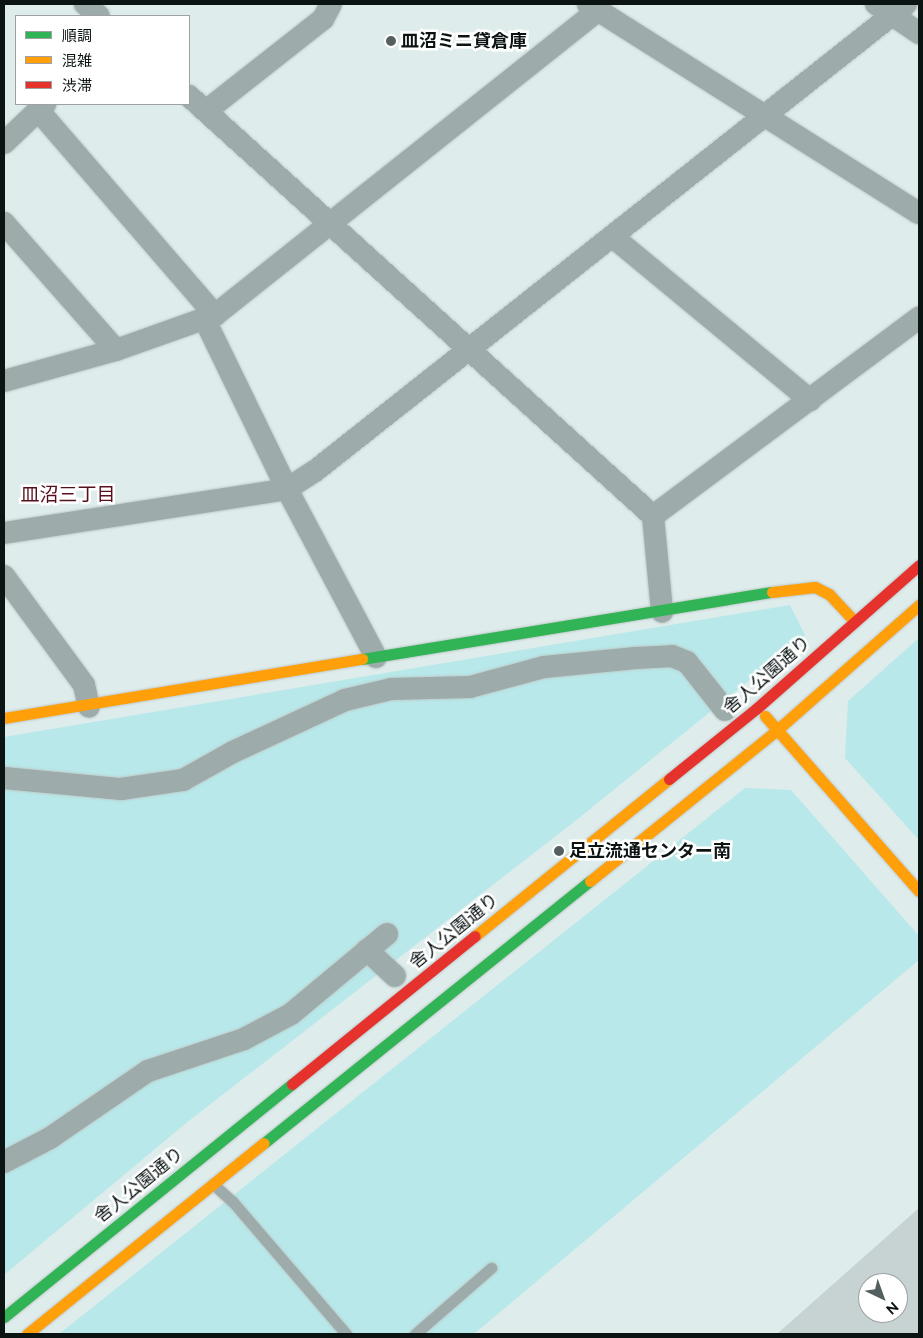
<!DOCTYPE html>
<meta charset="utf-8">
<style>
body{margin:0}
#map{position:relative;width:923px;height:1338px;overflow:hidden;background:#dfecec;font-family:Raleway,"Noto Sans JP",sans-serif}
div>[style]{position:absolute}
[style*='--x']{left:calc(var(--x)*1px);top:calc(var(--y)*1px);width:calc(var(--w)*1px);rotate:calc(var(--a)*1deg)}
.green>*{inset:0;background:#b8e8e9}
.building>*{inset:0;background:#c7d2d2}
.roads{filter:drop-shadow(0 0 1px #bec8c8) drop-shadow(0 0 1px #bec8c8)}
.lane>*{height:11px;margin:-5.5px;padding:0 5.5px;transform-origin:5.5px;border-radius:5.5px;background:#9dabab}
.street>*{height:22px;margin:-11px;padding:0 11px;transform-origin:11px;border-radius:11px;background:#9dabab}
.fast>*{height:11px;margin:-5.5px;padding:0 5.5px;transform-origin:5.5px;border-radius:5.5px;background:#30b455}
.slow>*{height:11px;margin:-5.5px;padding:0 5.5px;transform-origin:5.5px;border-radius:5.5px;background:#ff9f0a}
.jam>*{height:11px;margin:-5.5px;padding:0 5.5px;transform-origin:5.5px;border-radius:5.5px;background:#e5322d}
.dots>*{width:14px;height:14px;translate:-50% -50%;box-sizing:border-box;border:2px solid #fff;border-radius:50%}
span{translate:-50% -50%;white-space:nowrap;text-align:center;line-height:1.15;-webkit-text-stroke:5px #fff;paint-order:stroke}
.poi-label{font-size:18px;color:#0b1313;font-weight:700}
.left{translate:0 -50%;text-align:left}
.street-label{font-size:18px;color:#0b1313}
.neighbourhood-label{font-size:19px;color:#55101b}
.frame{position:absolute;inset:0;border:5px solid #0b1313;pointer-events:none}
.legend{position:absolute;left:15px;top:15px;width:175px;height:90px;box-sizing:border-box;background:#fff;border:1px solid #9da1a1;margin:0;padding:6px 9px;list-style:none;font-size:15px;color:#0b1313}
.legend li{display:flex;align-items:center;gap:10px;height:25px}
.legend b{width:25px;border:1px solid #9da1a1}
.north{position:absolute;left:858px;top:1273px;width:50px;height:50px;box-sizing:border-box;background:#fff;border:1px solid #9da1a1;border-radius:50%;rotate:138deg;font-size:14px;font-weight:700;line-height:20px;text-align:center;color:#0b1313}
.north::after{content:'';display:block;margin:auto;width:18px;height:22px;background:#555f5f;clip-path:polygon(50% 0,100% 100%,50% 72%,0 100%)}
</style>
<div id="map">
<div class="green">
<i style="clip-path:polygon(790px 605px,805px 635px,579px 818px,185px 1124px,4px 1275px,4px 737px)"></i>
<i style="clip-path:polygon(919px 638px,919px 840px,845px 758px,848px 701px)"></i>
<i style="clip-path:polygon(745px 788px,791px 790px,919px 936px,919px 960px,474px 1334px,59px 1334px)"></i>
</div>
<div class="building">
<i style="clip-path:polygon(evenodd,919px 1208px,919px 1334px,777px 1334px,919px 1208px,868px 1283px,898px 1283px,898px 1313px,868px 1313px,868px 1283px)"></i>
</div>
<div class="roads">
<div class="lane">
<i style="--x:213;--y:1184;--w:27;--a:42"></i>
<i style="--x:233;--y:1202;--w:174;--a:49.4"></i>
<i style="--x:415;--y:1334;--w:101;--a:-41"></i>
</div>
<div class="street">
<i style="--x:85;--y:4;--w:18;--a:41"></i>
<i style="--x:588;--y:4;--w:391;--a:32.3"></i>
<i style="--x:876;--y:4;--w:52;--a:34"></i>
<i style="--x:189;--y:96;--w:626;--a:42.15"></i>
<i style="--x:653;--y:516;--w:96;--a:84.6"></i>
<i style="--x:38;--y:110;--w:271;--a:49.2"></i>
<i style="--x:206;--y:111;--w:149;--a:-38.2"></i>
<i style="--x:323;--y:19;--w:17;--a:-62"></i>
<i style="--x:4;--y:143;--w:57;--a:-43.6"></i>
<i style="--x:4;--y:223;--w:169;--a:48.6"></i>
<i style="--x:613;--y:237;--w:256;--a:39.6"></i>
<i style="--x:204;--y:318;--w:190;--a:64.1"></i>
<i style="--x:287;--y:489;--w:190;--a:62.1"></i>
<i style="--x:4;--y:381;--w:116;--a:-15.5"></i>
<i style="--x:116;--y:350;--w:105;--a:-19.5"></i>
<i style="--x:215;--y:315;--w:490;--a:-38.5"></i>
<i style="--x:653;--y:516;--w:332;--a:-36.7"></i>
<i style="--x:4;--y:533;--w:286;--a:-8.8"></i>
<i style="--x:287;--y:489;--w:33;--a:-33"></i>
<i style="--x:315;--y:471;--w:753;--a:-38.32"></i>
<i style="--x:4;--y:576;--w:135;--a:53.7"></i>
<i style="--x:84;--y:685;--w:22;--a:77"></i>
<i style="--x:4;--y:778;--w:118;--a:5.4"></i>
<i style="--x:121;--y:789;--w:63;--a:-8.3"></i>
<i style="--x:183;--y:780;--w:57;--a:-29.2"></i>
<i style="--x:233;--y:752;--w:123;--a:-24.9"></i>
<i style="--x:345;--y:700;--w:47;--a:-13.4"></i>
<i style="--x:391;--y:689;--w:79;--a:-1.5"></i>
<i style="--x:470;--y:687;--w:77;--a:-15.1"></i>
<i style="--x:544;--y:667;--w:92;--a:-5.6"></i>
<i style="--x:636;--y:658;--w:36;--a:-3"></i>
<i style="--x:672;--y:656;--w:16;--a:22"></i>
<i style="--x:687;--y:662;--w:61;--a:51.6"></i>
<i style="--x:367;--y:950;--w:38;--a:43"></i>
<i style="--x:4;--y:1162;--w:52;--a:-27.6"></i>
<i style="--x:50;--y:1138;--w:119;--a:-34.4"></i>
<i style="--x:148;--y:1071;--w:101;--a:-18.4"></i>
<i style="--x:244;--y:1039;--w:53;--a:-28"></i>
<i style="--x:291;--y:1014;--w:125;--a:-39.8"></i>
</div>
<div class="fast">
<i style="--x:362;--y:659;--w:415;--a:-9.3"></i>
<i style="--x:264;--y:1143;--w:418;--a:-38.8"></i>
<i style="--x:4;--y:1317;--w:370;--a:-39"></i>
</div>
<div class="slow">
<i style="--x:772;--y:592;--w:43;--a:-6.6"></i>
<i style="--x:815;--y:587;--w:16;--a:27"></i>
<i style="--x:829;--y:594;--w:38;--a:47"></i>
<i style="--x:765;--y:716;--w:233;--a:48.7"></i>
<i style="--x:4;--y:718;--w:363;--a:-9.4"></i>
<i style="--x:590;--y:881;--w:240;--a:-38.9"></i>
<i style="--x:777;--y:730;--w:189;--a:-41.4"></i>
<i style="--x:475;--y:936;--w:250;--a:-39"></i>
<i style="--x:27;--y:1334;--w:304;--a:-38.9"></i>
</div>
<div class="jam">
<i style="--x:669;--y:779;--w:113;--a:-38.9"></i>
<i style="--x:757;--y:708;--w:216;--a:-41.4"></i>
<i style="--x:292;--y:1084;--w:235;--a:-39"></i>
</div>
</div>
<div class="dots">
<i style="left:391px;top:41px;background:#555f5f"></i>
<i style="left:559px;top:851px;background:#555f5f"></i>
</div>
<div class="poi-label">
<span class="left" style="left:401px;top:41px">皿沼ミニ貸倉庫</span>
<span class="left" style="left:569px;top:851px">足立流通センター南</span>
</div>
<div class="street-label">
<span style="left:767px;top:675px;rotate:-41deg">舎人公園通り</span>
<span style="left:454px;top:931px;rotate:-39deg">舎人公園通り</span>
<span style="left:139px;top:1185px;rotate:-39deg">舎人公園通り</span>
</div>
<div class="neighbourhood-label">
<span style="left:68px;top:495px">皿沼三丁目</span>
</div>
<div class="frame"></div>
<ul class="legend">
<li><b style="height:6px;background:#30b455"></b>順調</li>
<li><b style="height:6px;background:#ff9f0a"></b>混雑</li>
<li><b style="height:6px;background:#e5322d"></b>渋滞</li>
</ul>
<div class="north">N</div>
</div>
